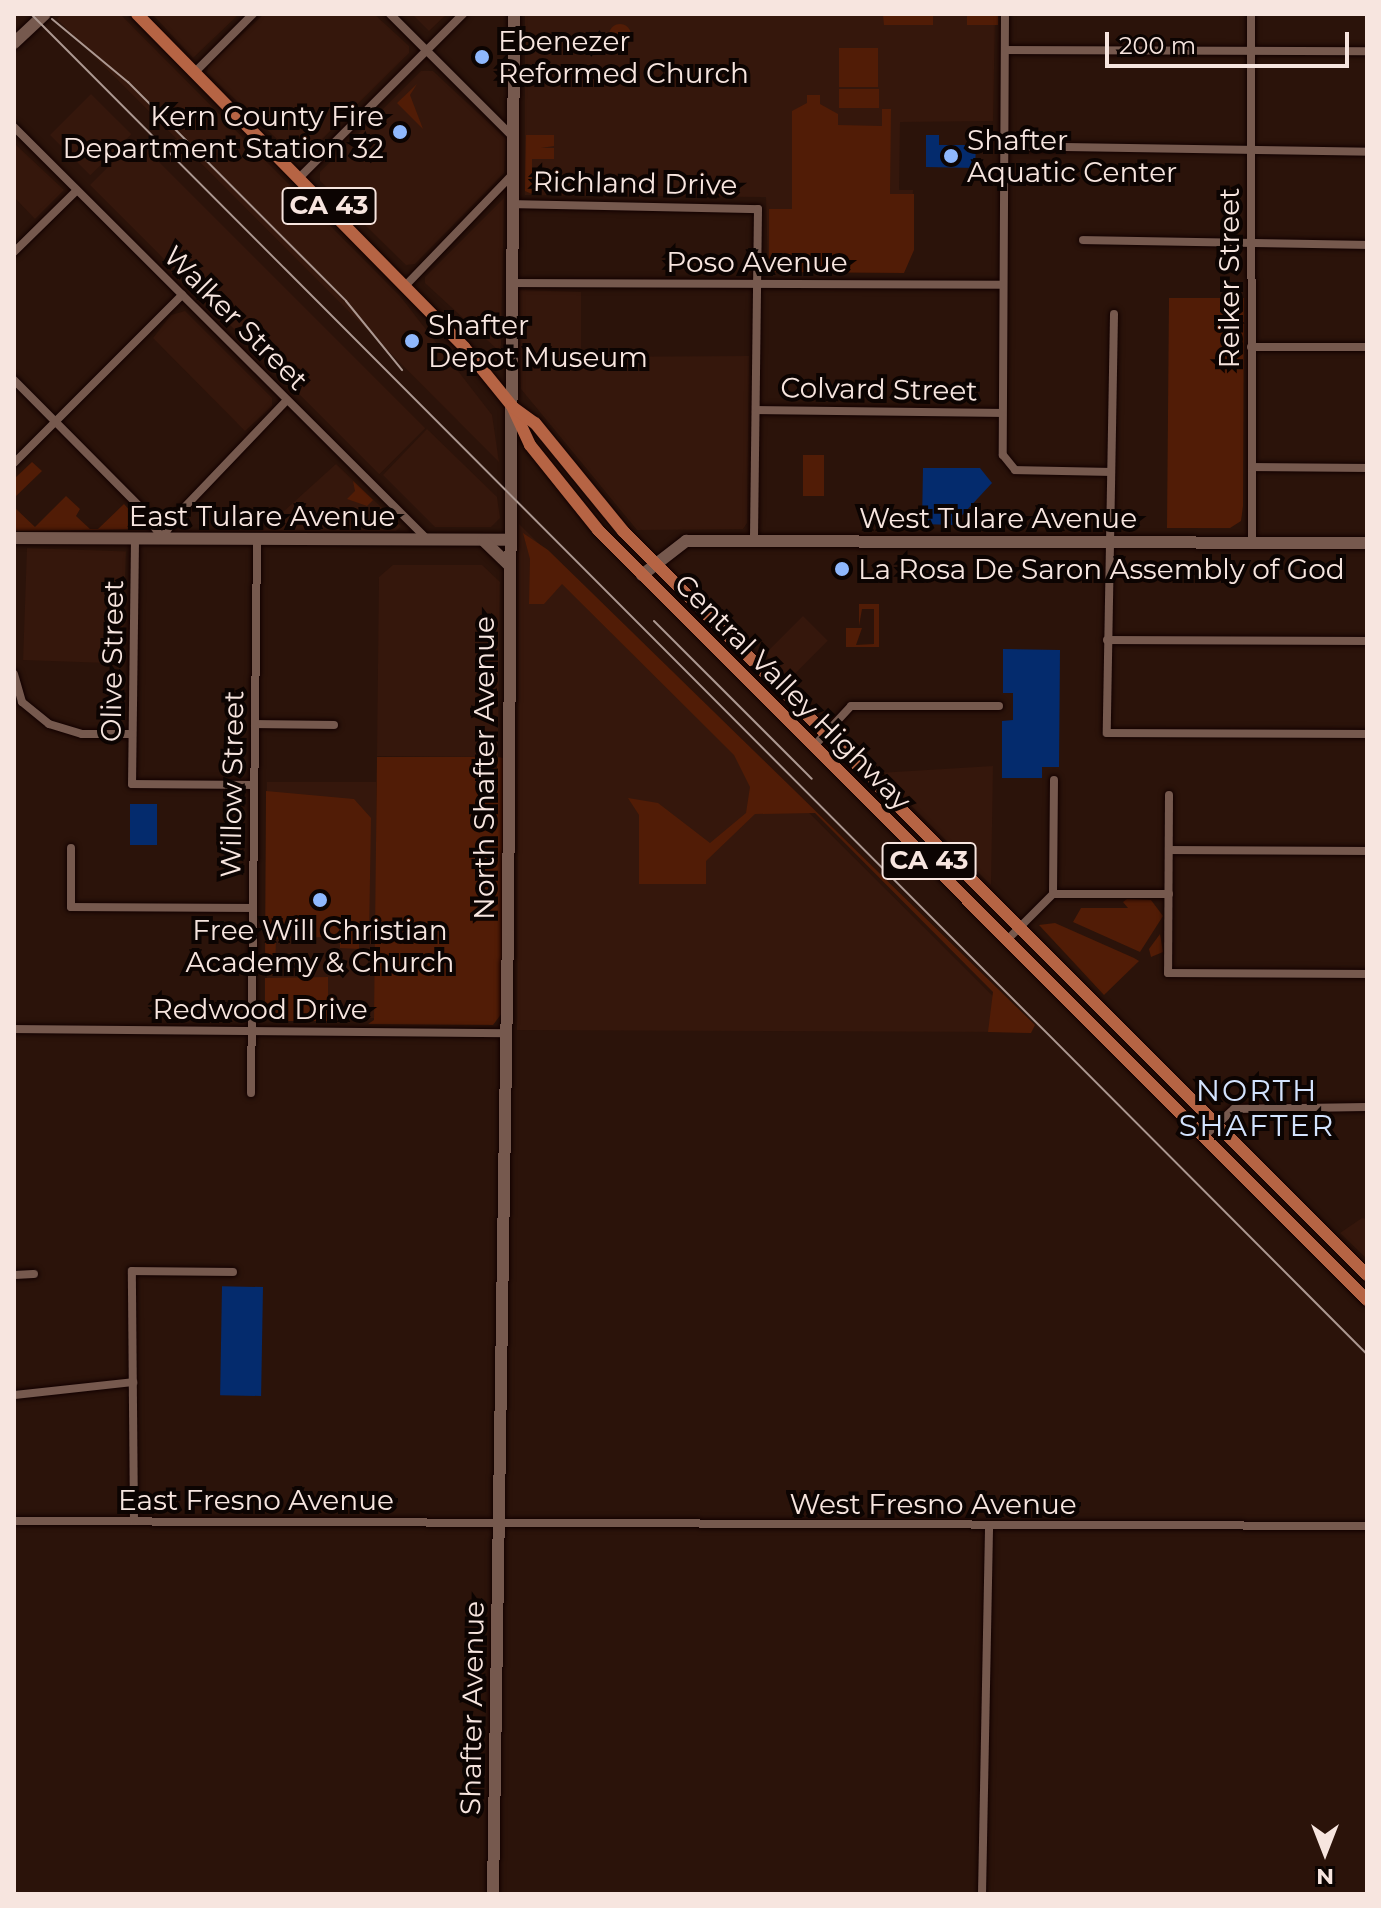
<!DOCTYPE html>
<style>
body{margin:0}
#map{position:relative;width:1381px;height:1908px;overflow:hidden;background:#2b130a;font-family:Montserrat,sans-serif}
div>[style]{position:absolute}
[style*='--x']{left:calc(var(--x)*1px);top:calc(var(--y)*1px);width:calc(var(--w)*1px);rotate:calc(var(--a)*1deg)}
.built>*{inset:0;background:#35170c;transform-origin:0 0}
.green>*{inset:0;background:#511c06;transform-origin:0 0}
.round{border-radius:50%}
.water>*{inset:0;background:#042b6d;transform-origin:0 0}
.roads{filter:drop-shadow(0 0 2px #120100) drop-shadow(0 0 2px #120100)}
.street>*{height:8px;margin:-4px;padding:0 4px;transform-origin:4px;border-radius:4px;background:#76594e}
.secondary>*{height:12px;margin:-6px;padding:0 6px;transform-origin:6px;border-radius:6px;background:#76594e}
.primary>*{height:12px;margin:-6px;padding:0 6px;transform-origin:6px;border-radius:6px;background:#b66444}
.rail>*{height:2px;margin:-1px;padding:0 1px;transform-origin:1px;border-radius:1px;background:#ac9891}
.dots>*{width:22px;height:22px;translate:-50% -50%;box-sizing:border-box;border:4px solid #0c0402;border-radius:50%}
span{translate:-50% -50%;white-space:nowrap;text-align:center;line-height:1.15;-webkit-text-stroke:8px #0c0402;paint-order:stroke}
.shield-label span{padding:2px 6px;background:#0c0402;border:2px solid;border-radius:6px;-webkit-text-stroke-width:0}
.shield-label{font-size:26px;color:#f7e5df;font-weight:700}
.poi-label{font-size:28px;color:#f7e5df}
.left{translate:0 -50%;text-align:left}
.right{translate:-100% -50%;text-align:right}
.street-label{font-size:28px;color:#f7e5df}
.neighbourhood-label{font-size:30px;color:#d3e3fe;letter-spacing:2px}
.frame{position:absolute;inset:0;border:16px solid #f7e5df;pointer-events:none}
.north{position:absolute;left:1285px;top:1812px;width:80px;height:80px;-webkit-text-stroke:6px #0c0402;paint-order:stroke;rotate:180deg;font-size:22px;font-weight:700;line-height:32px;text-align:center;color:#f7e5df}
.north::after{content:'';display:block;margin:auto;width:28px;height:36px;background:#f7e5df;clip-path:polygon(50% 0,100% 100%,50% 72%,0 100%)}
.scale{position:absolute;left:1105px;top:32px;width:244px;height:36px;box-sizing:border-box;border:4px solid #f7e5df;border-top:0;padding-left:10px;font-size:24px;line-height:28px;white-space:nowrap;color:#f7e5df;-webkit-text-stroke:6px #0c0402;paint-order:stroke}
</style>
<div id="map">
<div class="built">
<i style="clip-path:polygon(62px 14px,120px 14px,400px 296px,492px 415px,499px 462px,57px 19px)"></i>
<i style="clip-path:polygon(152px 14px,239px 14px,193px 58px)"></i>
<i style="clip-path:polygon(264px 14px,374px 14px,409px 46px,409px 53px,303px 158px,296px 157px,207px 73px,208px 66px)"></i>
<i style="clip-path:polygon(412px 14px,447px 14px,429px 31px)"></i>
<i style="clip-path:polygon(525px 14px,995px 14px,993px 121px,900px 122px,899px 190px,913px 190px,911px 247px,905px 271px,768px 272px,766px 197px,525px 195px)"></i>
<i style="clip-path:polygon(421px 71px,433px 71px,506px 139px,504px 173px,415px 264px,406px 265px,320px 181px,320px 172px)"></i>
<i style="left:91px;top:94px;width:57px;height:58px;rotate:45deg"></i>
<i style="left:136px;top:139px;width:409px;height:65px;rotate:45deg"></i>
<i style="clip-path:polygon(14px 143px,64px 190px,35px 219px,14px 197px)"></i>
<i style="clip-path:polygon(504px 198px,501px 345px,499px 351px,425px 283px,425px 277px)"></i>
<i style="clip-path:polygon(519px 290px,581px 292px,581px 357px,749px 356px,747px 523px,743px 529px,637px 530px,521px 389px)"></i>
<i style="clip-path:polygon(185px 311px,272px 398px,272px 406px,245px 431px,153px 338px,171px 315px)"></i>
<i style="clip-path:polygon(427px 429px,497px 497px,500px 518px,491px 527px,435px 527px,383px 475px)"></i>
<i style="clip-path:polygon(336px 464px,401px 526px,396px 531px,262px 531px)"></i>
<i style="clip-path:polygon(519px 524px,1029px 1032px,517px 1030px)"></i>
<i style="left:27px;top:548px;width:99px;height:112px;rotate:2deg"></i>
<i style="clip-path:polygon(393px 565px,482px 565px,500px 582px,498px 757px,377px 756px,379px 577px)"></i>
<i style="left:803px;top:616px;width:35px;height:54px;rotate:45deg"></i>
<i style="clip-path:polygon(993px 766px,991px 885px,878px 773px)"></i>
<i style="left:267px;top:782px;width:109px;height:236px"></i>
<i style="clip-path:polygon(1362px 1218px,1367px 1219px,1367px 1259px,1340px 1233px)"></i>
</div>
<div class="green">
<i style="clip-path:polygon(809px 14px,998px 14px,998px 25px,967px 25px,967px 15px,933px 15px,933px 25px,884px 25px,883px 15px)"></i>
<i class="round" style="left:609px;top:24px;width:22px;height:22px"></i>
<i style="left:839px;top:48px;width:39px;height:39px"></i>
<i style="clip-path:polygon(417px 84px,410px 95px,423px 129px,397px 103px)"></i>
<i style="left:839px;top:89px;width:40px;height:19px"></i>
<i style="clip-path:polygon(807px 95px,820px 95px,820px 104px,838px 114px,838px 125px,882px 126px,882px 109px,891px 109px,890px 194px,914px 194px,914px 250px,904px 273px,772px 272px,769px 267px,769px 209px,792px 209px,792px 111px,807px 103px)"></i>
<i style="clip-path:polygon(526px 135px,554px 135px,554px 146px,541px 148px,554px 148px,554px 159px,532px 159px,532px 194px,525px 191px)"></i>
<i style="clip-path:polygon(1169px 298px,1244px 298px,1243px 506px,1241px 521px,1230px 528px,1167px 528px)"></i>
<i style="left:803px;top:455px;width:21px;height:41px"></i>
<i style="clip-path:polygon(32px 462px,42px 471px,14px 498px,14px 479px)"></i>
<i style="clip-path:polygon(353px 481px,373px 500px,367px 506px,347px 499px,355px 491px)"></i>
<i style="clip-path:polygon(66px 496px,80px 509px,76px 516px,90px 529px,98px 529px,124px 504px,135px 516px,127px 527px,135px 527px,138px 519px,146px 529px,14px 531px,14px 507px,35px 527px)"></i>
<i style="clip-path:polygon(523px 533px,548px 550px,1035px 1025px,1031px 1033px,988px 1032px,993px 992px,815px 813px,755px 814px,706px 861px,706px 884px,639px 884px,639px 815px,628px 798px,658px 803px,710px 843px,746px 813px,750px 787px,734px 755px,562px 584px,544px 604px,529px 604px,530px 559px)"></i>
<i style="clip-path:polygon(859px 604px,879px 604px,879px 647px,846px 647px,846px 628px,862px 628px,856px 645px,874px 644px,874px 609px,862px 609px,859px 626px)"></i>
<i style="clip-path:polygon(377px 757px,488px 757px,488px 768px,497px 768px,498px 757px,503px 758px,502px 1013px,493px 1025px,368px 1024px,374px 1020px)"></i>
<i style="clip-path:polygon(266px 791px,354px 799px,371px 818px,369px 936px,359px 937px,359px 949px,340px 948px,340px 939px,349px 936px,276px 939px,275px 975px,269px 975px,265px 965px)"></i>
<i style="clip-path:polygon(1127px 899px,1151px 900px,1163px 916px,1140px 952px,1073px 922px,1081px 908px,1128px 908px,1123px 902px)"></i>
<i style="clip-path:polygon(1055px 923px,1134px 958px,1139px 961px,1104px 995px,1039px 925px)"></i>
<i style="clip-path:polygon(1160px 934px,1163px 952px,1151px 957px,1149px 949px)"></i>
<i style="clip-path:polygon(328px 977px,328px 1014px,333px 1021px,272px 1021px,265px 1016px,265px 978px)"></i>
</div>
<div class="water">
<i style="clip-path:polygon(926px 135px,939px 135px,939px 145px,976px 145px,975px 168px,926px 167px)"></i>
<i style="clip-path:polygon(923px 468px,980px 468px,992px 483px,953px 525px,922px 524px)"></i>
<i style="clip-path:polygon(1003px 649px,1060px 650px,1059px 767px,1042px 767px,1042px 778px,1002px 778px,1002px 721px,1013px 720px,1013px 693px,1003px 693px)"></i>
<i style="left:130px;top:804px;width:27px;height:41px"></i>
<i style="left:263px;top:1287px;width:109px;height:41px;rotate:91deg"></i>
</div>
<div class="roads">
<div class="street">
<i style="--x:390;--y:14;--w:173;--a:45"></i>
<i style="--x:1005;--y:14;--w:441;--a:90.3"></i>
<i style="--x:1003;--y:455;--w:19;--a:51"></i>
<i style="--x:1015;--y:470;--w:94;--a:1.2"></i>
<i style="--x:1251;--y:14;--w:529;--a:89.89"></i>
<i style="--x:1005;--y:50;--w:362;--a:0.2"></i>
<i style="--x:195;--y:72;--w:82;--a:-45"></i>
<i style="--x:14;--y:127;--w:583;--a:44.93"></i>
<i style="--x:1004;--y:146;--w:363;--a:0.9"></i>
<i style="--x:300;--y:177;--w:231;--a:-45"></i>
<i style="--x:512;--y:204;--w:246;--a:1.2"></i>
<i style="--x:758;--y:209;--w:332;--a:90.7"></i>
<i style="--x:1083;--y:240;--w:284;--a:1"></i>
<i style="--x:14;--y:252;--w:88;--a:-44.5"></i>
<i style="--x:511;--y:283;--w:492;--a:0.2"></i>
<i style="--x:407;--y:284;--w:151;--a:-46.1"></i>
<i style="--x:1114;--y:314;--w:419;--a:91"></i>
<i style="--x:1107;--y:733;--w:260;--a:0.2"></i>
<i style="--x:1251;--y:347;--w:116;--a:0"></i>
<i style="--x:14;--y:380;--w:177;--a:45.2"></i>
<i style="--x:139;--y:506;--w:39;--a:54"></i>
<i style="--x:162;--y:538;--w:30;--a:-56"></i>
<i style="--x:179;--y:513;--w:156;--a:-46.3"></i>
<i style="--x:756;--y:410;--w:246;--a:0.7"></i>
<i style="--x:14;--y:463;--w:238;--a:-45"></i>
<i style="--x:1252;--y:467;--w:115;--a:0.5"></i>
<i style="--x:135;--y:540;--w:244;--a:90.7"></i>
<i style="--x:132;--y:784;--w:122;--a:0.5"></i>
<i style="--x:1107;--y:640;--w:260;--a:0.2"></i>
<i style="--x:14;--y:674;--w:29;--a:74"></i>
<i style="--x:22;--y:702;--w:35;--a:39"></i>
<i style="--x:49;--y:724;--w:34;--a:17"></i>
<i style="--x:82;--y:734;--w:50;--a:0"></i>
<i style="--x:255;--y:724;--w:79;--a:0.7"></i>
<i style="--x:814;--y:746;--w:54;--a:-47.2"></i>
<i style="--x:851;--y:706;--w:148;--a:0"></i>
<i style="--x:1169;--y:795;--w:178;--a:90.3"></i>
<i style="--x:1168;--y:973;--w:199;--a:0.3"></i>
<i style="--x:71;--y:848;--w:59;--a:90"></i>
<i style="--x:71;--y:907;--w:182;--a:0.3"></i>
<i style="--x:1169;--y:850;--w:198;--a:0.3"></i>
<i style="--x:1053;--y:894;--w:114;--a:-89.5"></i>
<i style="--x:1007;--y:940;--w:65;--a:-45"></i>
<i style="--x:1053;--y:894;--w:116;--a:0"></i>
<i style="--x:14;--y:1029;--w:492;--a:0.5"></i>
<i style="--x:251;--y:1093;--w:554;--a:-89.38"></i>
<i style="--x:1203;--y:1137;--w:42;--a:-42.1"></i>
<i style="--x:1234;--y:1109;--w:133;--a:-0.9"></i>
<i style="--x:14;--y:1275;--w:20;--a:-3"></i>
<i style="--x:14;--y:1395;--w:120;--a:-6.2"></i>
<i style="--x:14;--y:1521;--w:1353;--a:0.21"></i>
<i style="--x:134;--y:1521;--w:250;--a:-90.5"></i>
<i style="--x:132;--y:1271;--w:101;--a:0.6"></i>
<i style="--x:982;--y:1894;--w:367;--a:-88.9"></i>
</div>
<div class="secondary">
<i style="--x:14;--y:43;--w:42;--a:-43.1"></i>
<i style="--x:14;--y:538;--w:496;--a:0.2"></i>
<i style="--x:483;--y:540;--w:36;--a:44"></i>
<i style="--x:642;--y:575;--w:56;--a:-37.7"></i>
<i style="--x:686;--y:541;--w:681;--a:0.17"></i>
<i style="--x:493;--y:1894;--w:964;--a:-89.11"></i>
<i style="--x:508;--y:930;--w:916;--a:-89.62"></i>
</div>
<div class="primary">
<i style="--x:137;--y:14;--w:467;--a:45.5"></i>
<i style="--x:464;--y:347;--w:76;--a:50.9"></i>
<i style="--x:512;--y:406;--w:43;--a:65.2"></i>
<i style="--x:530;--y:445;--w:109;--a:51.3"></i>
<i style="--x:598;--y:530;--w:1088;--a:45.04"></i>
<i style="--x:514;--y:408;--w:26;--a:36"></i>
<i style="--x:535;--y:423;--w:139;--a:50.8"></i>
<i style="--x:623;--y:531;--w:1052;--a:45"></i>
</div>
</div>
<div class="rail">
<i style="--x:31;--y:14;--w:1892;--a:45.09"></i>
<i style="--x:52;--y:19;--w:99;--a:39.7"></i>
<i style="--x:128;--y:82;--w:309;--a:45.1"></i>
<i style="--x:346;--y:301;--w:89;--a:50.9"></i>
<i style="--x:654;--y:621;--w:223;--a:45"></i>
</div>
<div class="dots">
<i style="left:482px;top:57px;background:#8fb8fd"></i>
<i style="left:400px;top:132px;background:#8fb8fd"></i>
<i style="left:951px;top:156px;background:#8fb8fd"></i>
<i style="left:412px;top:341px;background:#8fb8fd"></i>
<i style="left:842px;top:569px;background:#8fb8fd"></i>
<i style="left:320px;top:900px;background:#8fb8fd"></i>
</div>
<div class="shield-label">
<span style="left:329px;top:206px">CA 43</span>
<span style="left:929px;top:861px">CA 43</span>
</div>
<div class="poi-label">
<span class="left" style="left:498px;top:57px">Ebenezer<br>Reformed Church</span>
<span class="right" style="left:384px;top:132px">Kern County Fire<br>Department Station 32</span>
<span class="left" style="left:967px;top:156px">Shafter<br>Aquatic Center</span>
<span class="left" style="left:428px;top:341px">Shafter<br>Depot Museum</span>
<span class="left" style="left:858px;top:569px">La Rosa De Saron Assembly of God</span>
<span style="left:320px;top:946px">Free Will Christian<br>Academy &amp; Church</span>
</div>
<div class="street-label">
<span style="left:635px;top:183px;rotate:1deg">Richland Drive</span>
<span style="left:757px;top:262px">Poso Avenue</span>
<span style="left:1229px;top:278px;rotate:-90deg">Reiker Street</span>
<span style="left:236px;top:318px;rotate:45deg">Walker Street</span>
<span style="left:879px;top:389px;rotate:1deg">Colvard Street</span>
<span style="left:262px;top:516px">East Tulare Avenue</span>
<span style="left:998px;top:518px">West Tulare Avenue</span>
<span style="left:112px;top:661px;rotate:-89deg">Olive Street</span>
<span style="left:793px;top:692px;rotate:45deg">Central Valley Highway</span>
<span style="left:484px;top:768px;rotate:-90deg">North Shafter Avenue</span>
<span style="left:232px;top:784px;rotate:-89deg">Willow Street</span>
<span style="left:260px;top:1009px">Redwood Drive</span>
<span style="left:256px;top:1500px">East Fresno Avenue</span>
<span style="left:933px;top:1504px">West Fresno Avenue</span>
<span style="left:472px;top:1708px;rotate:-89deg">Shafter Avenue</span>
</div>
<div class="neighbourhood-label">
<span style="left:1257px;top:1108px">NORTH<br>SHAFTER</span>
</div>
<div class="frame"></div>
<div class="north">N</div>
<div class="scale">200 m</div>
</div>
